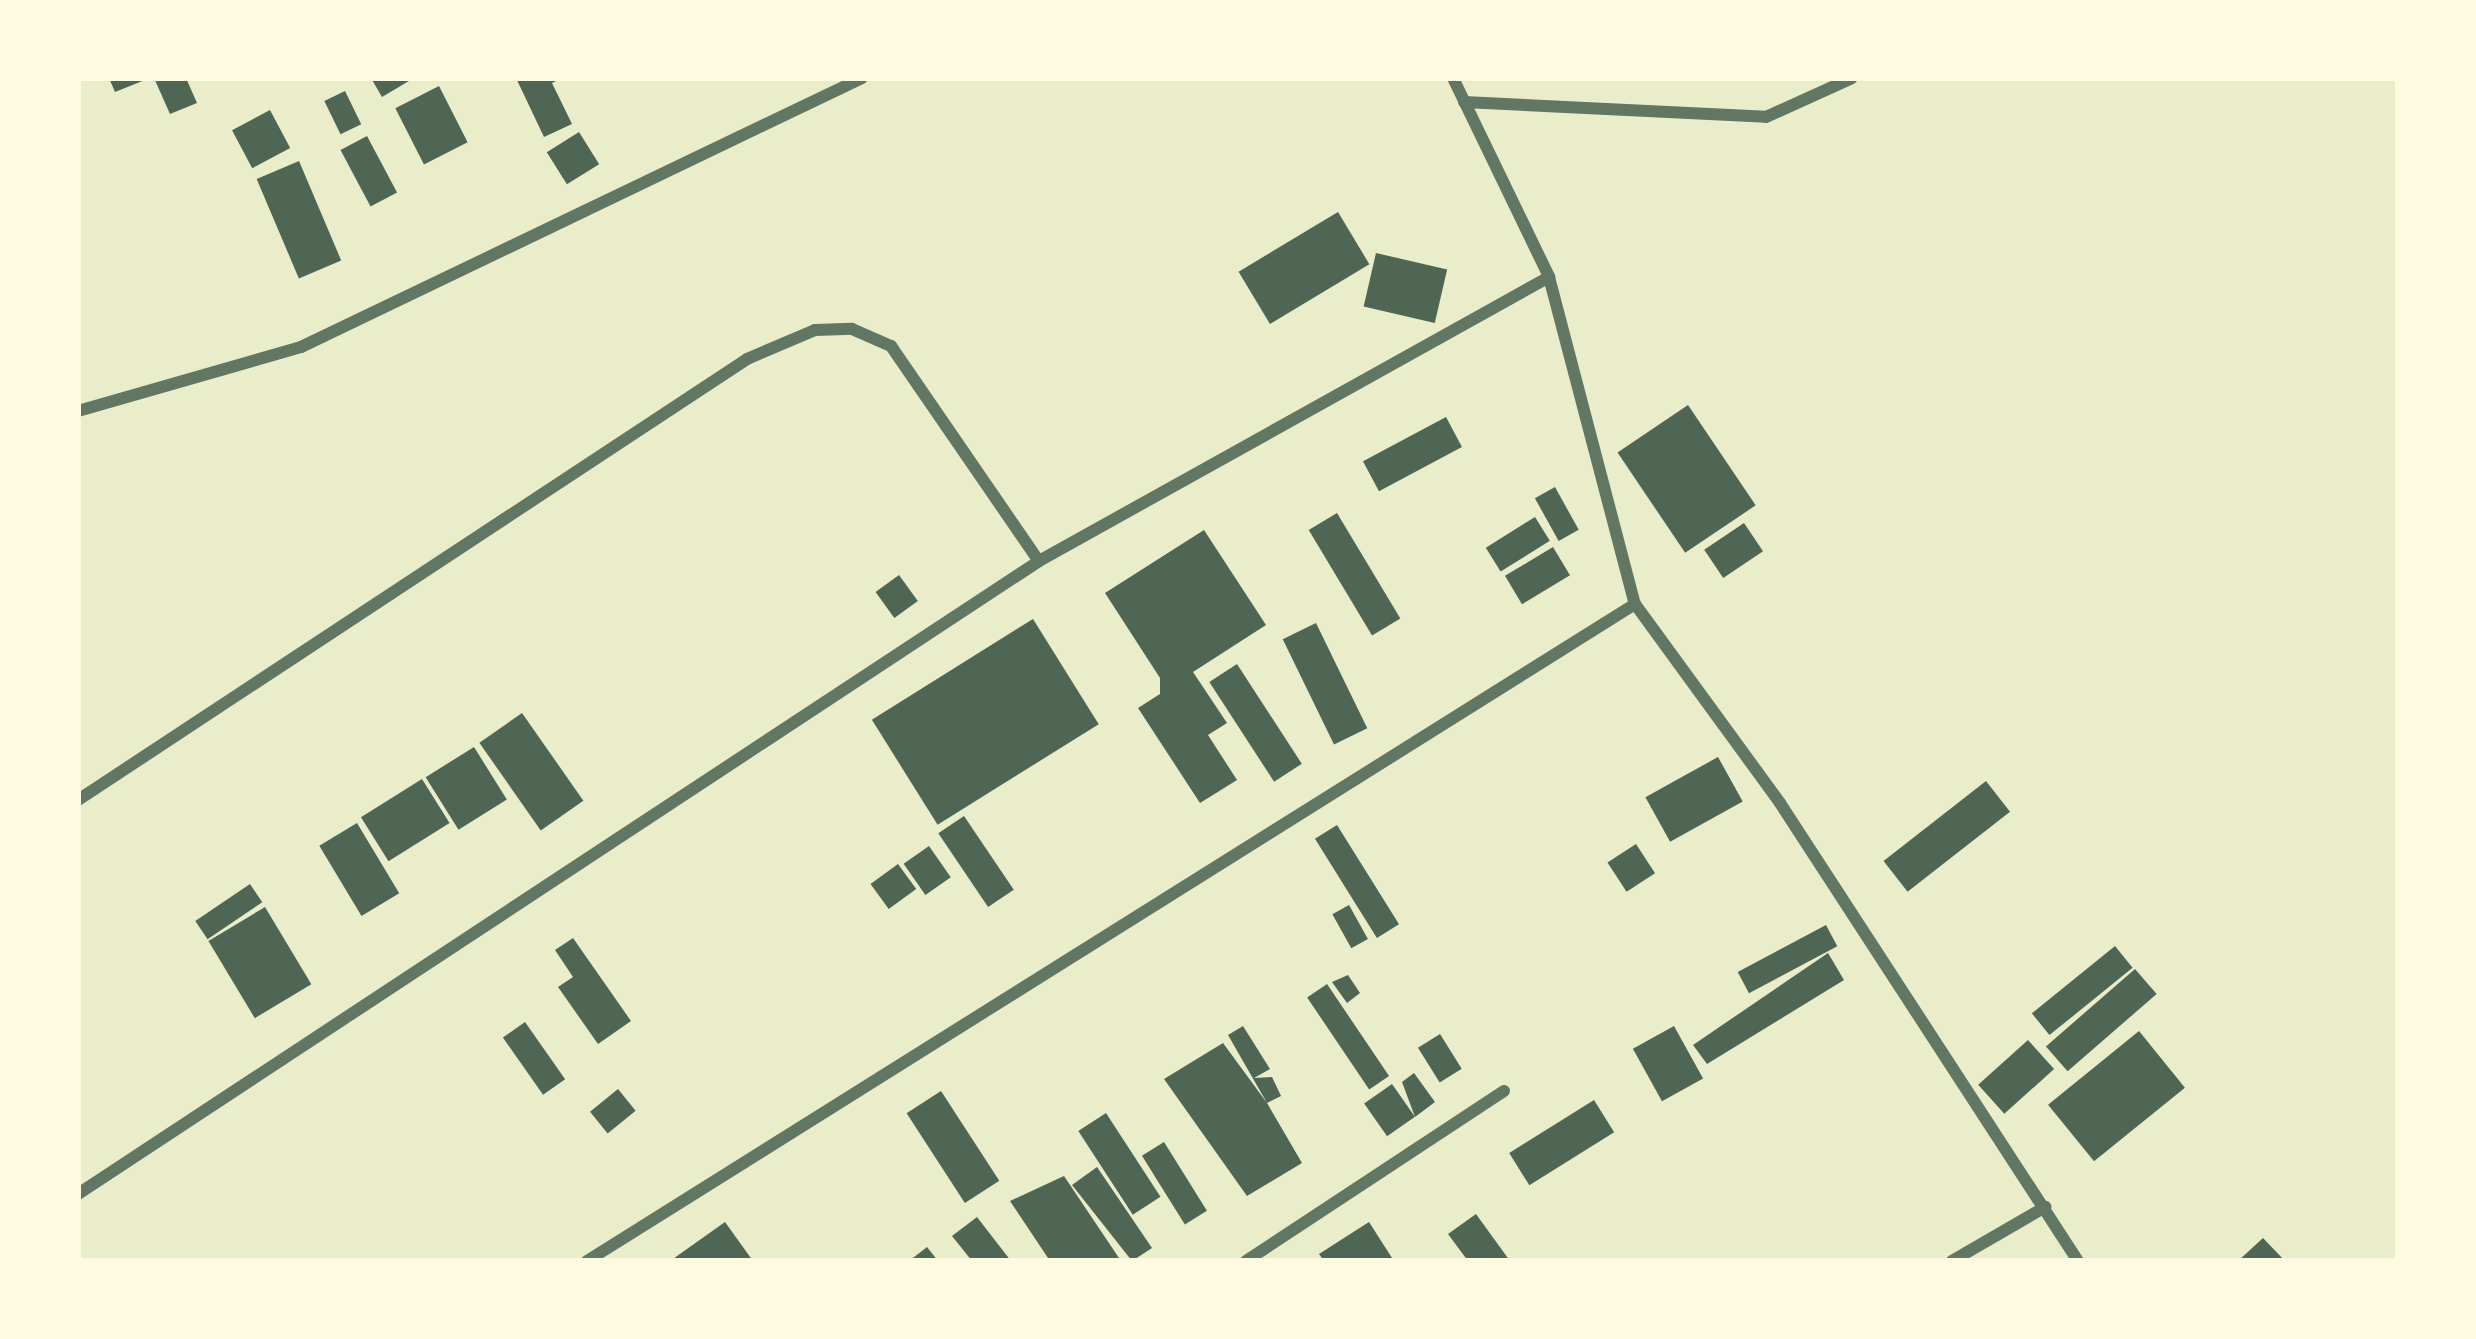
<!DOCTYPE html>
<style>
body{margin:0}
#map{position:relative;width:2476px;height:1339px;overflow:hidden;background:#e9edc9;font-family:Signika,sans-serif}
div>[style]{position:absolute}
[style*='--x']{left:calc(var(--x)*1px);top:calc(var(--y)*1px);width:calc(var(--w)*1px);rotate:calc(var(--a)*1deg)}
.building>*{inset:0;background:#4f6655;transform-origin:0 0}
.minor>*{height:12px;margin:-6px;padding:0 6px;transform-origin:6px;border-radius:6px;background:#617663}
span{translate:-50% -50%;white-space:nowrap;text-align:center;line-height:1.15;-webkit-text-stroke:12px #fefae0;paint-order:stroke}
.frame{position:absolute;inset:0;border:81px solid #fefae0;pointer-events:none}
</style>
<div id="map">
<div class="building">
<i style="clip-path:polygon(109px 78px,150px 78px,115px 92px)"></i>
<i style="clip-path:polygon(154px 78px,186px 78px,197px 103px,170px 114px)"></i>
<i style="clip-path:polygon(371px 78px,414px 78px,382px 97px)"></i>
<i style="clip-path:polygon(516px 78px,563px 78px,552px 83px,572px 124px,544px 137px)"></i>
<i style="left:439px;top:86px;width:63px;height:49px;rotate:63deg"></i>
<i style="left:345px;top:91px;width:37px;height:23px;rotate:64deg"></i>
<i style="left:270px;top:110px;width:43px;height:43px;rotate:62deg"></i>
<i style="left:579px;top:132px;width:38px;height:38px;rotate:58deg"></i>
<i style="left:367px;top:136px;width:64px;height:30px;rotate:62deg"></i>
<i style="left:299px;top:161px;width:108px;height:46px;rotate:67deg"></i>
<i style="left:1338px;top:212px;width:61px;height:116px;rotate:59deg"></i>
<i style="left:1376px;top:253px;width:73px;height:55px;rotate:13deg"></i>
<i style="left:1688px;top:405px;width:121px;height:85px;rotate:56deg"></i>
<i style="left:1446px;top:417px;width:34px;height:94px;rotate:62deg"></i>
<i style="left:1555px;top:487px;width:49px;height:23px;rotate:61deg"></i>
<i style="left:1337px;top:513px;width:123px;height:33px;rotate:59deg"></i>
<i style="left:1535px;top:517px;width:28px;height:58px;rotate:58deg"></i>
<i style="left:1744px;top:523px;width:34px;height:48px;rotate:56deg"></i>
<i style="clip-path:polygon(1204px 530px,1266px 625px,1193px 672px,1227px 723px,1208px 735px,1237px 780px,1200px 803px,1138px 708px,1160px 694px,1160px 678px,1105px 593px)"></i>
<i style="left:1553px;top:547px;width:33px;height:56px;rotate:59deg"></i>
<i style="left:899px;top:575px;width:32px;height:29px;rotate:54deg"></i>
<i style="left:1033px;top:619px;width:124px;height:190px;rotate:58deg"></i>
<i style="left:1316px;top:623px;width:117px;height:37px;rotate:64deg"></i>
<i style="left:1237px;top:664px;width:119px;height:33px;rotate:57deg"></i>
<i style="left:522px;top:713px;width:107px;height:52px;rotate:55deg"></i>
<i style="left:474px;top:747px;width:62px;height:57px;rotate:58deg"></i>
<i style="left:1718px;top:757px;width:51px;height:83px;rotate:61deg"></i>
<i style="left:422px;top:779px;width:52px;height:72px;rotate:58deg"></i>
<i style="left:1986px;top:781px;width:39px;height:130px;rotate:52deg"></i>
<i style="left:964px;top:816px;width:89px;height:31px;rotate:56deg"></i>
<i style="left:357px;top:823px;width:82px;height:44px;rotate:59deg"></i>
<i style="left:1337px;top:825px;width:117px;height:26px;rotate:58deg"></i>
<i style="left:1636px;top:844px;width:35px;height:34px;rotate:57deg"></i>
<i style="left:929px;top:846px;width:38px;height:31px;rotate:55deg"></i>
<i style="left:898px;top:864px;width:31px;height:34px;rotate:54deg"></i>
<i style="left:250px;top:884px;width:22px;height:66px;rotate:56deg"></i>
<i style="left:1349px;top:905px;width:39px;height:19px;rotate:61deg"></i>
<i style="left:265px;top:907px;width:90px;height:66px;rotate:59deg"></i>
<i style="left:1826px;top:925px;width:24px;height:100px;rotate:62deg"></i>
<i style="clip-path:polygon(573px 938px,631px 1021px,598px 1044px,558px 987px,573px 977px,555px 950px)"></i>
<i style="left:2115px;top:946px;width:28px;height:107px;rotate:51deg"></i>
<i style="clip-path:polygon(1828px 953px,1844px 980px,1707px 1064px,1693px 1045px)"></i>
<i style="left:2135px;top:969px;width:33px;height:118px;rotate:49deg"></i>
<i style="clip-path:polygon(1348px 975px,1360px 993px,1347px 1003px,1332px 982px)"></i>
<i style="left:1327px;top:984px;width:111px;height:24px;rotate:56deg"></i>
<i style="left:525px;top:1022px;width:70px;height:27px;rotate:55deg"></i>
<i style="clip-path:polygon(1243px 1026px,1270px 1069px,1254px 1078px,1272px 1077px,1281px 1096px,1267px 1103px,1302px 1163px,1247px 1196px,1164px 1079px,1223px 1043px,1267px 1103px,1228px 1035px)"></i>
<i style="left:1674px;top:1026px;width:60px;height:47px;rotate:61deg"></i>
<i style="left:2139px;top:1031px;width:73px;height:117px;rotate:51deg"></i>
<i style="left:1440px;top:1034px;width:41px;height:26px;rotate:58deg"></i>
<i style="left:2028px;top:1040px;width:39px;height:67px;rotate:48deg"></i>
<i style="clip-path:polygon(1414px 1073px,1435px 1102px,1415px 1117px,1402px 1082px)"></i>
<i style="left:1392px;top:1084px;width:40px;height:34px;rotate:55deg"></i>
<i style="left:618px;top:1089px;width:28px;height:36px;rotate:51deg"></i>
<i style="left:941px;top:1091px;width:107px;height:41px;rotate:57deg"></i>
<i style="left:1594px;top:1100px;width:38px;height:100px;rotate:58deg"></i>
<i style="left:1106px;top:1113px;width:100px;height:33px;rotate:57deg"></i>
<i style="left:1164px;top:1142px;width:81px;height:26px;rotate:58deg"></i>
<i style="clip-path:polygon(1097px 1167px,1152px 1248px,1132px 1261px,1072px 1185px)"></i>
<i style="clip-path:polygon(1064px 1176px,1121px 1261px,1050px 1261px,1010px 1201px)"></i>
<i style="clip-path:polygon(1476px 1214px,1510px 1261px,1468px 1261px,1448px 1234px)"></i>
<i style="clip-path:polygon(977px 1217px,1011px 1261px,972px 1261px,952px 1236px)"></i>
<i style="clip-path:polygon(725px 1222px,753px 1261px,670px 1261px)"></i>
<i style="clip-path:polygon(1369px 1222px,1394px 1261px,1324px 1261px,1319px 1254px)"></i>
<i style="clip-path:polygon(2263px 1238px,2285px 1261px,2238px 1261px)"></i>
<i style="clip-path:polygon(927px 1247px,938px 1261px,909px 1261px)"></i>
</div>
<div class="minor">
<i style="--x:1453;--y:78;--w:221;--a:64.2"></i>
<i style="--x:1549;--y:277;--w:338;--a:75.3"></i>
<i style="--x:1635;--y:604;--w:246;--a:53.9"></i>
<i style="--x:1780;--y:803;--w:546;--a:56.95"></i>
<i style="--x:1464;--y:102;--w:302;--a:2.8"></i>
<i style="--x:1766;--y:117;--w:94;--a:-24.4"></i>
<i style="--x:78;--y:411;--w:232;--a:-16"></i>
<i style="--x:301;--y:347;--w:622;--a:-25.62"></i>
<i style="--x:78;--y:800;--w:801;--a:-33.39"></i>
<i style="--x:747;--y:359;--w:74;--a:-23.1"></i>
<i style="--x:815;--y:330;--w:37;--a:-2"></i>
<i style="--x:852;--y:329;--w:43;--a:23.6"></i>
<i style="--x:891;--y:346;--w:261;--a:55.5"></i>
<i style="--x:78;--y:1194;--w:1151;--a:-33.37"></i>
<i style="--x:1039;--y:561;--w:584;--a:-29.11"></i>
<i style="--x:587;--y:1261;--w:1237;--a:-32.08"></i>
<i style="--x:1246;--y:1261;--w:309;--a:-33.4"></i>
<i style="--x:1952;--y:1261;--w:108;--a:-30.1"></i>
</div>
<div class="frame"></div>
</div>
